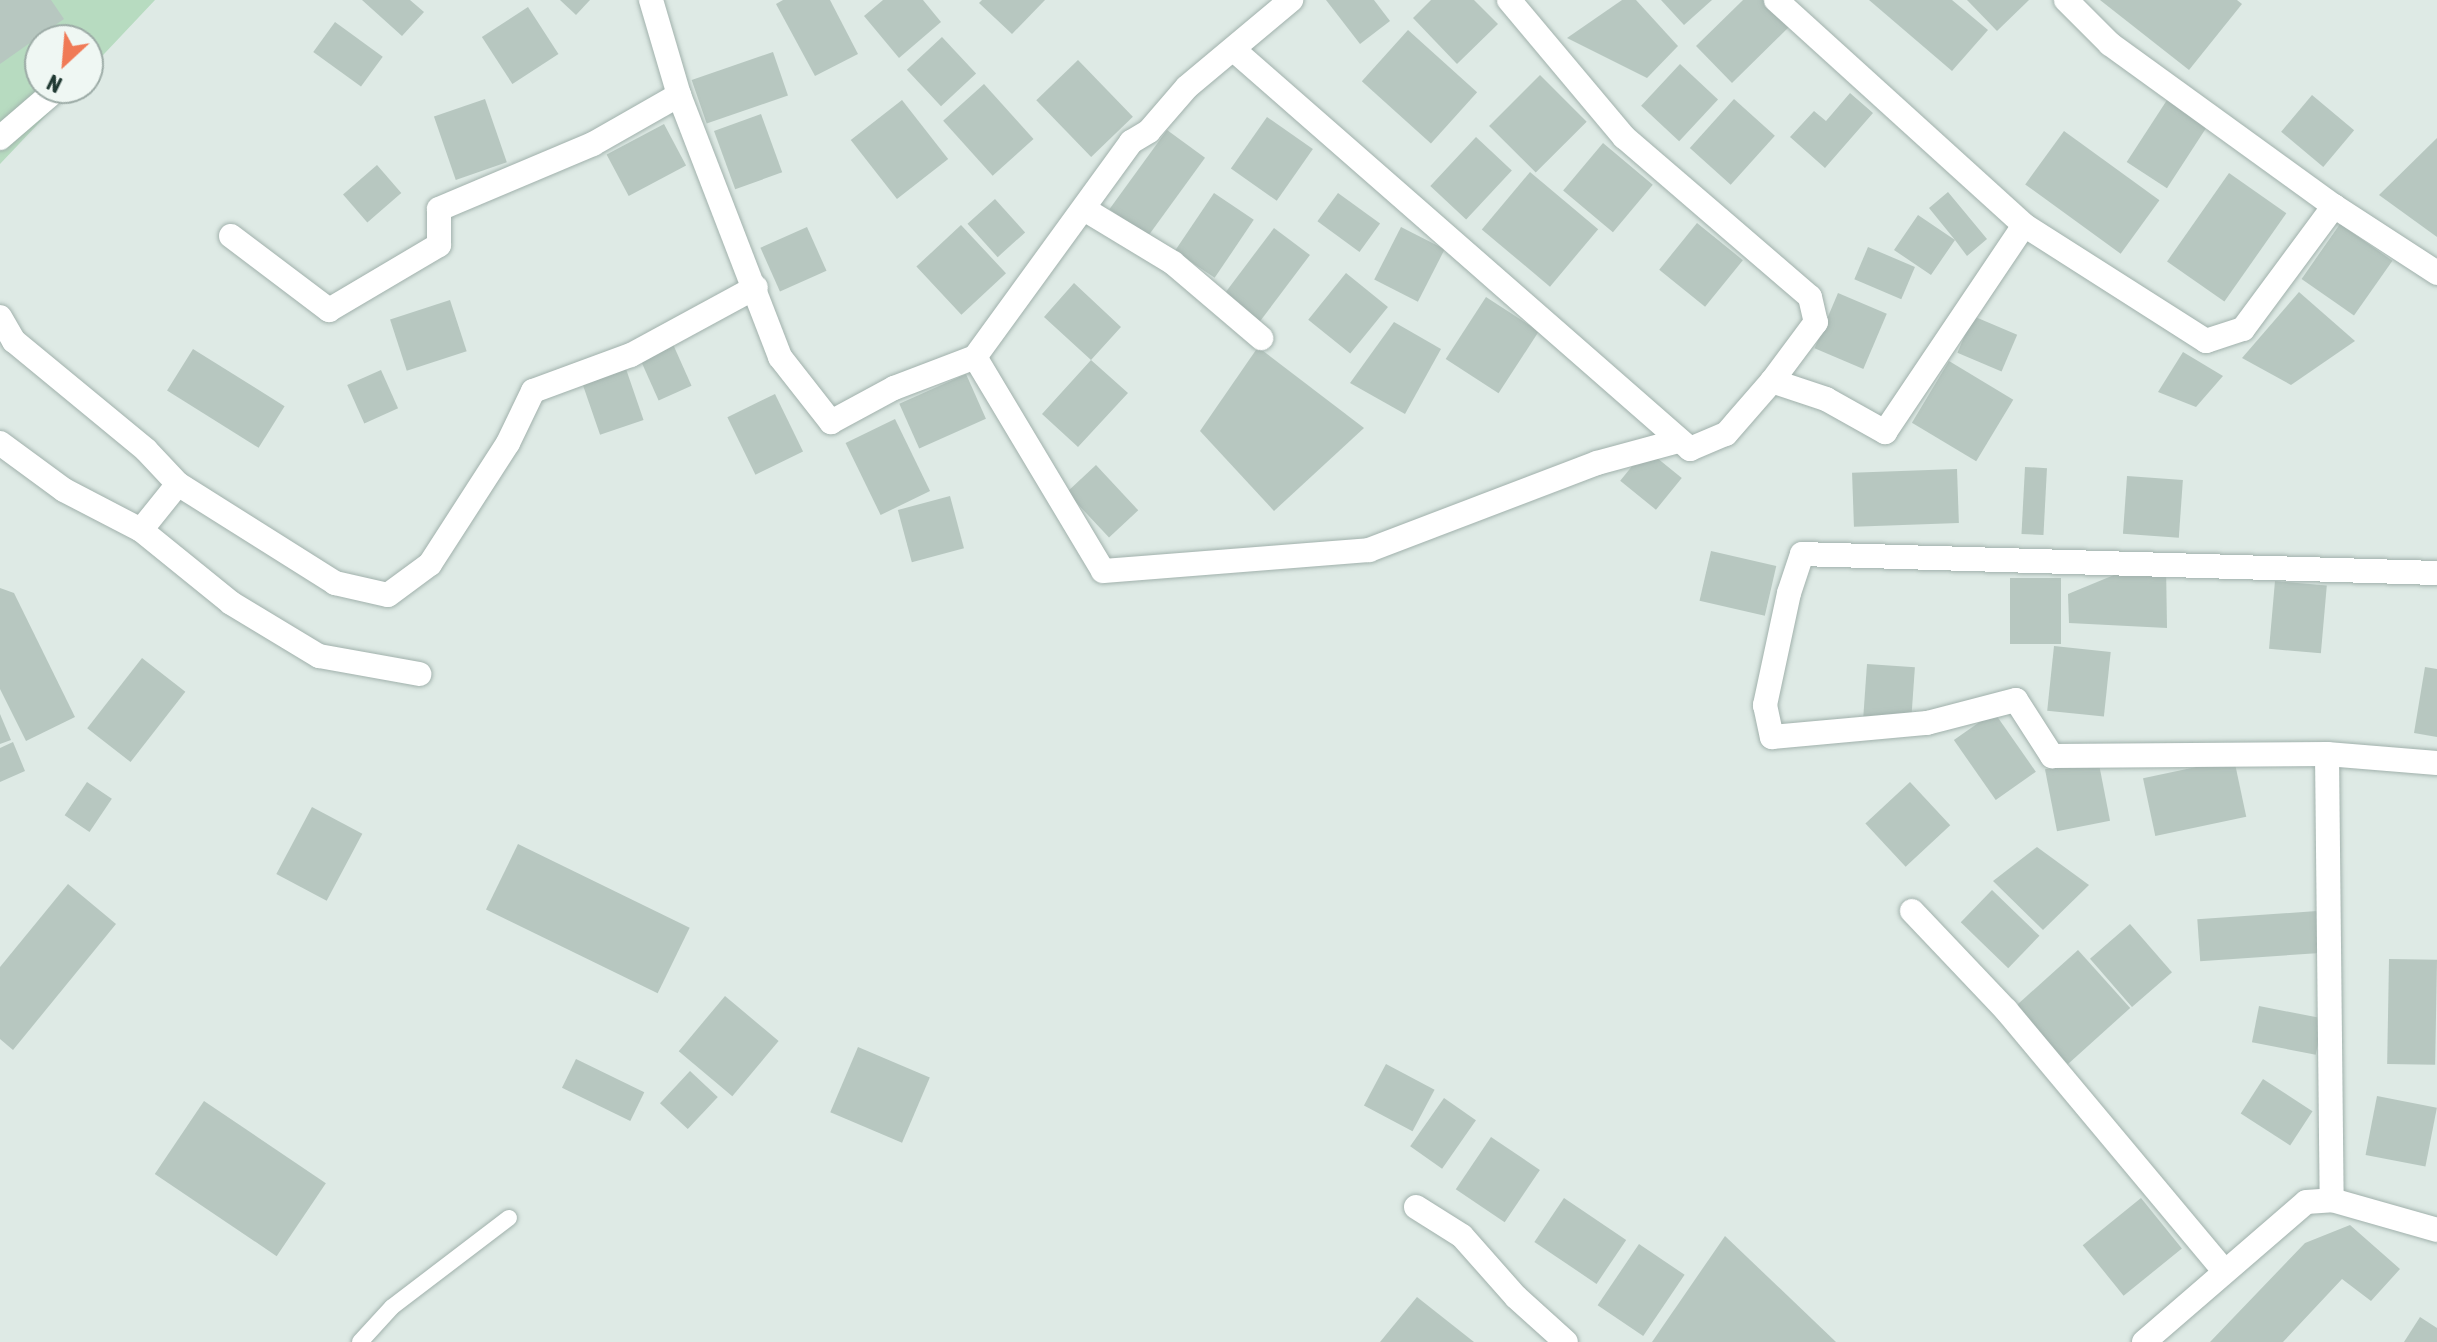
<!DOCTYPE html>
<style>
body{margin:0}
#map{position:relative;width:2437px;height:1342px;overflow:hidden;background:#deeae5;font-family:"Asap Condensed",sans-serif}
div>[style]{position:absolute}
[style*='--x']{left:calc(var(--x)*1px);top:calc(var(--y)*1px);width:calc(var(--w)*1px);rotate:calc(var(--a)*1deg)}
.green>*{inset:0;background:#b7dbc0}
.building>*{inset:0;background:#b7c7c0;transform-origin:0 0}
.roads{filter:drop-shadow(0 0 2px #a1b1ac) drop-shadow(0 0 2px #a1b1ac)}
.lane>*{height:16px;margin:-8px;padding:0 8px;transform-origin:8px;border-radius:8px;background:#fff}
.street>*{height:24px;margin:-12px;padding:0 12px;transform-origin:12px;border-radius:12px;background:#fff}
span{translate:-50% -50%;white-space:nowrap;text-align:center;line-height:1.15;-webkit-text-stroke:7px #eff7f3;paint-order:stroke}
.north{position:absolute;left:24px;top:24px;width:80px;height:80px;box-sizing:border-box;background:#eff7f3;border:2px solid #9caba6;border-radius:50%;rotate:206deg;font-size:22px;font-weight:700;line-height:32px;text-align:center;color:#203932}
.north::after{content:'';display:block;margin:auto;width:28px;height:36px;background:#f07a56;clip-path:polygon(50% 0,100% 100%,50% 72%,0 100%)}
</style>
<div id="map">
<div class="green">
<i style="clip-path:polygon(0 0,155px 0,88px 71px,88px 40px,40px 40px,40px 88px,72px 88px,0 164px)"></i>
</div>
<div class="building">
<i style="clip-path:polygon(0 0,51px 0,64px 19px,0 64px)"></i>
<i style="clip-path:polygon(362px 0,410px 0,424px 12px,402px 36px)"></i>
<i style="clip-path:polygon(560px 0,590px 0,576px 15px)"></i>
<i style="clip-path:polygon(783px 0,830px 0,858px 54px,815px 76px,776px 4px)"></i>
<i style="clip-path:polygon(883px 0,923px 0,941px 22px,899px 58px,864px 16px)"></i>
<i style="clip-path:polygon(982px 0,1045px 0,1012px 34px,979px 3px)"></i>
<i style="clip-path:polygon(1326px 0,1374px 0,1390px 21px,1360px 44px)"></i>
<i style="clip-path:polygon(1431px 0,1474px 0,1498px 24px,1457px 64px,1413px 18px)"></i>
<i style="clip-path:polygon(1622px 0,1636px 0,1678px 46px,1647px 78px,1567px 38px)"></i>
<i style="clip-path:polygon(1661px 0,1712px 0,1684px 25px)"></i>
<i style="clip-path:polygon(1743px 0,1767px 0,1791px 25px,1732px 83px,1696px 46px)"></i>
<i style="clip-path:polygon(1869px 0,1952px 0,1988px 30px,1952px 71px)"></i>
<i style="clip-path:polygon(1967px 0,2029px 0,1997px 31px)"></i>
<i style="clip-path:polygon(2100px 0,2237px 0,2242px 4px,2189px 70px)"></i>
<i style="left:528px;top:7px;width:56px;height:55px;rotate:57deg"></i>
<i style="left:335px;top:22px;width:59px;height:37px;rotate:36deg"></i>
<i style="left:1408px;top:30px;width:93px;height:69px;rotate:42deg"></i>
<i style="left:942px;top:37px;width:50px;height:48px;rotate:47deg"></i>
<i style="left:773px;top:52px;width:46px;height:86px;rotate:71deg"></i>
<i style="left:1078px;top:60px;width:79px;height:58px;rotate:46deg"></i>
<i style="left:1680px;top:64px;width:52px;height:57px;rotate:43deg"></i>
<i style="left:1540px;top:75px;width:66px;height:72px;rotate:45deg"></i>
<i style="left:984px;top:84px;width:74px;height:55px;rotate:48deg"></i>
<i style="clip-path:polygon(1850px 93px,1873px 113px,1825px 168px,1790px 137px,1814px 111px,1826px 121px)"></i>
<i style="left:2312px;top:95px;width:55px;height:48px;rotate:40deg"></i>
<i style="left:485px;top:99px;width:67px;height:54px;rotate:71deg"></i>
<i style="left:1734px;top:99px;width:55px;height:66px;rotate:42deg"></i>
<i style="left:902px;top:100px;width:75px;height:65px;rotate:52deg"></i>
<i style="left:2167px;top:100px;width:48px;height:74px;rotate:33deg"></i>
<i style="left:761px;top:114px;width:62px;height:50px;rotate:70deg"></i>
<i style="left:1267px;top:117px;width:56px;height:63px;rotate:35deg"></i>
<i style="left:664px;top:124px;width:47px;height:65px;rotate:62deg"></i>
<i style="left:1167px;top:130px;width:47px;height:98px;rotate:36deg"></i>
<i style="left:2064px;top:131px;width:118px;height:66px;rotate:36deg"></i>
<i style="left:1476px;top:137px;width:49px;height:67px;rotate:43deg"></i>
<i style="clip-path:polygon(2437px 138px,2437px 237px,2379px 195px)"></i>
<i style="left:1603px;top:143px;width:65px;height:62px;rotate:40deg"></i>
<i style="left:377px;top:165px;width:37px;height:45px;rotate:49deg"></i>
<i style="left:1530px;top:172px;width:89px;height:75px;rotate:40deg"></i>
<i style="left:2229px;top:173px;width:70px;height:108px;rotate:35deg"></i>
<i style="clip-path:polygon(1948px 192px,1987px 239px,1967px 256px,1955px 240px,1931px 275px,1894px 250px,1918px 215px,1955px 240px,1929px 208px)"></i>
<i style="left:1214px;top:193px;width:48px;height:70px;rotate:34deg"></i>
<i style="left:1338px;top:193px;width:52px;height:35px;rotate:36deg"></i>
<i style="left:995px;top:199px;width:45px;height:37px;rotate:48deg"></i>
<i style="left:1697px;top:223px;width:59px;height:60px;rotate:39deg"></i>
<i style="left:2340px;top:224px;width:64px;height:67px;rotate:35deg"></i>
<i style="left:961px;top:225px;width:66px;height:61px;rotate:47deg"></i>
<i style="left:807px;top:227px;width:48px;height:51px;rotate:66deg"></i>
<i style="left:1401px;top:227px;width:49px;height:59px;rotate:27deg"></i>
<i style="left:1274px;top:228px;width:45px;height:87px;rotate:37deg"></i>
<i style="left:1868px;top:247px;width:51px;height:35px;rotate:23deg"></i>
<i style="left:1346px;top:273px;width:54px;height:60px;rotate:39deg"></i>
<i style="clip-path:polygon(1074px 283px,1121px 327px,1091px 360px,1128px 393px,1078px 447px,1042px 414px,1091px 360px,1044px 317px)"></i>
<i style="clip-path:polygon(2299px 292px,2355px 341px,2291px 385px,2242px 358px)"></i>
<i style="left:1838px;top:293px;width:53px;height:60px;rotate:23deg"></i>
<i style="left:1486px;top:297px;width:63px;height:74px;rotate:33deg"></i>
<i style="left:450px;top:300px;width:54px;height:63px;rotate:72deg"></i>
<i style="left:1973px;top:316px;width:48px;height:40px;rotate:23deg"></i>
<i style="clip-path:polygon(1394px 322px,1441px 349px,1405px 414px,1350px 383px)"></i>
<i style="left:672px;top:342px;width:48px;height:36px;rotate:66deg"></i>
<i style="clip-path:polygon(1258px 347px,1364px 428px,1274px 511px,1200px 431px)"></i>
<i style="left:193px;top:349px;width:108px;height:49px;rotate:32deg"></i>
<i style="clip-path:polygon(2183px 352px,2223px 376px,2196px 407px,2158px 392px)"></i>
<i style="left:1949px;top:361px;width:75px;height:72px;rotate:31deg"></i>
<i style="left:625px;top:366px;width:57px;height:46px;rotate:71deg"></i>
<i style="left:381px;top:370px;width:42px;height:37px;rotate:66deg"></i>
<i style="left:966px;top:374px;width:49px;height:73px;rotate:66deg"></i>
<i style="left:775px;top:394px;width:64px;height:53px;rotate:64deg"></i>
<i style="left:895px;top:419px;width:80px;height:55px;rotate:64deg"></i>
<i style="left:1646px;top:449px;width:46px;height:41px;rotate:39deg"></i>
<i style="left:1096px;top:465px;width:62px;height:40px;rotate:47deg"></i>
<i style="left:2025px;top:467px;width:22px;height:67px;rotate:3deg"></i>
<i style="left:1957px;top:469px;width:54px;height:105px;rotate:88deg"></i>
<i style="left:2127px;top:476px;width:56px;height:58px;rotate:4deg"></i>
<i style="left:950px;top:496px;width:54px;height:54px;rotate:75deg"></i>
<i style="left:1711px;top:551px;width:67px;height:51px;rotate:13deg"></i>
<i style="clip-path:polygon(2166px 565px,2167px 628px,2069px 623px,2068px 594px,2114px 575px)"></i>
<i style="left:2010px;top:578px;width:51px;height:66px"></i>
<i style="left:2275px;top:581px;width:52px;height:68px;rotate:5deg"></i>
<i style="clip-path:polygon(0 588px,14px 593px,75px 717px,26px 741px,0 689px)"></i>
<i style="left:2054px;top:646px;width:57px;height:65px;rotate:6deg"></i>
<i style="left:142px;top:658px;width:55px;height:89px;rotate:38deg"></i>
<i style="left:1867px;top:664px;width:48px;height:53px;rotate:4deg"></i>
<i style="clip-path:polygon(2425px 667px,2437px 669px,2437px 737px,2414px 733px)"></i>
<i style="left:1994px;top:712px;width:73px;height:49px;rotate:55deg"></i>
<i style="clip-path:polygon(0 714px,11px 740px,0 744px)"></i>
<i style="clip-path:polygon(13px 742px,25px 771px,0 782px,0 748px)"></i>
<i style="left:2098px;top:759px;width:63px;height:54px;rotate:79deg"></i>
<i style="left:2234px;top:759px;width:59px;height:93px;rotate:78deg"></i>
<i style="left:87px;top:782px;width:30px;height:40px;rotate:34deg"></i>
<i style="left:1910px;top:782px;width:59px;height:61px;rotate:47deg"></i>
<i style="left:312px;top:807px;width:57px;height:76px;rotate:28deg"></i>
<i style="left:518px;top:844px;width:191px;height:73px;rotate:26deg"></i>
<i style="clip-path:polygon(2037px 847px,2089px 885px,2043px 930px,1993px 881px)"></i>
<i style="clip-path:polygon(68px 884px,116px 924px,13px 1050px,0 1039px,0 967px)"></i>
<i style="left:1992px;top:890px;width:66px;height:45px;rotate:44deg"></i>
<i style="left:2317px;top:911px;width:42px;height:120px;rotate:86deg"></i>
<i style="left:2130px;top:924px;width:64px;height:53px;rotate:49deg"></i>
<i style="left:2078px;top:950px;width:78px;height:84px;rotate:48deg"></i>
<i style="left:2389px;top:959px;width:48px;height:105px;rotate:1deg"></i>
<i style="left:725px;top:996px;width:70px;height:72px;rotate:40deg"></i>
<i style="left:2259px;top:1006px;width:65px;height:37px;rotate:11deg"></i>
<i style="left:858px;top:1047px;width:78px;height:71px;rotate:23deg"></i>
<i style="left:576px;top:1059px;width:76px;height:32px;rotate:26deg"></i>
<i style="left:1386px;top:1064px;width:55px;height:47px;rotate:28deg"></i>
<i style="left:690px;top:1071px;width:38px;height:44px;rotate:43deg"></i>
<i style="left:2263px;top:1079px;width:59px;height:41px;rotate:33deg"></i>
<i style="left:2377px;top:1096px;width:61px;height:60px;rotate:11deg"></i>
<i style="left:1444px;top:1098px;width:39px;height:59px;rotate:35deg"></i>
<i style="left:204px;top:1101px;width:147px;height:88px;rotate:34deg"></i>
<i style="left:1491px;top:1137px;width:59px;height:63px;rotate:34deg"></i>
<i style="left:1564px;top:1198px;width:75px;height:53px;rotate:34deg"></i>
<i style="left:2141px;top:1198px;width:65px;height:75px;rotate:51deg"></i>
<i style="clip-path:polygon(2350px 1225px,2400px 1269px,2371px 1301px,2342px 1279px,2283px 1342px,2210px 1342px,2305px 1243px)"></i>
<i style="clip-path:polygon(1725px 1236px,1836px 1342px,1652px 1342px)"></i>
<i style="left:1639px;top:1244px;width:55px;height:74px;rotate:34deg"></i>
<i style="clip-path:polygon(1417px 1297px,1474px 1342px,1380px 1342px)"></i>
<i style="clip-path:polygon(2420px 1317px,2437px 1328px,2437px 1342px,2404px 1342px)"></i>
</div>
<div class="roads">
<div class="lane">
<i style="--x:360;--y:1342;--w:47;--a:-47.6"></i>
<i style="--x:392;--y:1307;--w:147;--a:-37.3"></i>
</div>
<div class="street">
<i style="--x:651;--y:0;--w:99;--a:73.6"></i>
<i style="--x:1509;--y:0;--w:179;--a:50"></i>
<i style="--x:1624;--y:137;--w:245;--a:40.7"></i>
<i style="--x:1810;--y:297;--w:26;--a:77"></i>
<i style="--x:1816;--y:322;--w:74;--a:126.7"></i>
<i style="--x:1776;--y:0;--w:335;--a:42.2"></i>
<i style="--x:2066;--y:0;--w:62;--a:45"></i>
<i style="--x:2110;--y:44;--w:276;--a:35.9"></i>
<i style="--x:1234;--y:50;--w:606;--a:41.19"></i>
<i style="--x:1690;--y:449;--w:39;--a:-23"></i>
<i style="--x:1726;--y:434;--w:70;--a:-49"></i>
<i style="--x:1772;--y:381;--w:57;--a:18.4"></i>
<i style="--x:1826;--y:399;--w:68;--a:29.2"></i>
<i style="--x:1885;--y:432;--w:249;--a:-56.1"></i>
<i style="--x:2024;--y:225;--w:216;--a:32.5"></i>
<i style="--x:2206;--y:341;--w:39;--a:-18"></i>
<i style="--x:2243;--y:329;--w:153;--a:-53.5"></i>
<i style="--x:2334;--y:206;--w:123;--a:33"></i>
<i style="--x:0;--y:138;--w:66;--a:-40.7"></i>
<i style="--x:1084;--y:209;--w:104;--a:31.2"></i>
<i style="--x:1173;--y:263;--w:116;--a:40.4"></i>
<i style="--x:231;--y:236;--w:123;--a:37.1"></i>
<i style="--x:329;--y:310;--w:128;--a:-30.6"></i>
<i style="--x:439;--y:245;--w:36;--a:-90"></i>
<i style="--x:439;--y:209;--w:167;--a:-22.9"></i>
<i style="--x:593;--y:144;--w:99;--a:-29.7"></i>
<i style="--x:679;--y:95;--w:281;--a:68.9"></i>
<i style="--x:780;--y:357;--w:83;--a:51.9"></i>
<i style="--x:831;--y:422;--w:72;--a:-28.4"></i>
<i style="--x:894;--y:388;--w:87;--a:-20.9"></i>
<i style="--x:975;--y:357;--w:266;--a:-54"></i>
<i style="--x:1131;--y:142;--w:21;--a:-31"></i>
<i style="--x:1149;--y:131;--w:58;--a:-49.2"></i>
<i style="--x:1187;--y:87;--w:136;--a:-39.9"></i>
<i style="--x:0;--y:317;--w:28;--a:60"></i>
<i style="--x:14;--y:341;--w:171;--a:39.5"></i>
<i style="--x:146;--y:450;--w:47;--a:46.7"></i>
<i style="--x:975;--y:357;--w:249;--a:59.1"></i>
<i style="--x:1103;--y:571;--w:267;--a:-4.5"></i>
<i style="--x:1369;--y:550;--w:244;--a:-20.9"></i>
<i style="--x:1597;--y:463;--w:84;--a:-15.2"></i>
<i style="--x:0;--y:443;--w:79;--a:36.3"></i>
<i style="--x:64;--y:490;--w:87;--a:27.5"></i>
<i style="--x:141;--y:530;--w:116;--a:39"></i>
<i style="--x:231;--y:603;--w:103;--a:31.1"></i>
<i style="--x:319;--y:656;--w:102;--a:10.2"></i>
<i style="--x:141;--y:530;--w:59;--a:-51.2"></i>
<i style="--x:178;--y:484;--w:186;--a:32.2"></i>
<i style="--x:335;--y:583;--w:54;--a:12.8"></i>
<i style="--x:388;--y:595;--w:52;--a:-36.4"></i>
<i style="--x:430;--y:564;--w:144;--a:-57.2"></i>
<i style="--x:508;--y:443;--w:58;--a:-64.3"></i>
<i style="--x:533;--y:391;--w:104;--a:-20.2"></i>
<i style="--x:631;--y:355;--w:142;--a:-28.5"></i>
<i style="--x:2437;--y:573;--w:635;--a:-178.29"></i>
<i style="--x:1802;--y:554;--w:41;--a:108.4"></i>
<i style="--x:1789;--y:593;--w:115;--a:102.1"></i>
<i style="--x:1765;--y:705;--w:33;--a:78"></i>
<i style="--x:1772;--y:737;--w:156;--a:-5.2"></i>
<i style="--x:1927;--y:723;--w:92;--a:-14.5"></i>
<i style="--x:2016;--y:700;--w:67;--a:57.3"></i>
<i style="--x:2052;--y:756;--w:275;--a:-0.4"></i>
<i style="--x:2327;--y:754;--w:110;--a:4.7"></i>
<i style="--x:2327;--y:754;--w:446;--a:89.4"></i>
<i style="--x:1912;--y:911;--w:137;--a:46.5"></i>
<i style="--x:2006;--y:1010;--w:340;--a:50.1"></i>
<i style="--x:1416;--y:1207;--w:54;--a:32.2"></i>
<i style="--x:1462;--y:1236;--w:81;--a:48.5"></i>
<i style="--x:1516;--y:1297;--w:67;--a:42"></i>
<i style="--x:2144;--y:1342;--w:214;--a:-40.8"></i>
<i style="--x:2306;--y:1202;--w:26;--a:-4"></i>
<i style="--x:2332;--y:1200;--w:109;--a:15.9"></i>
</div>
</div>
<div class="north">N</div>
</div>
